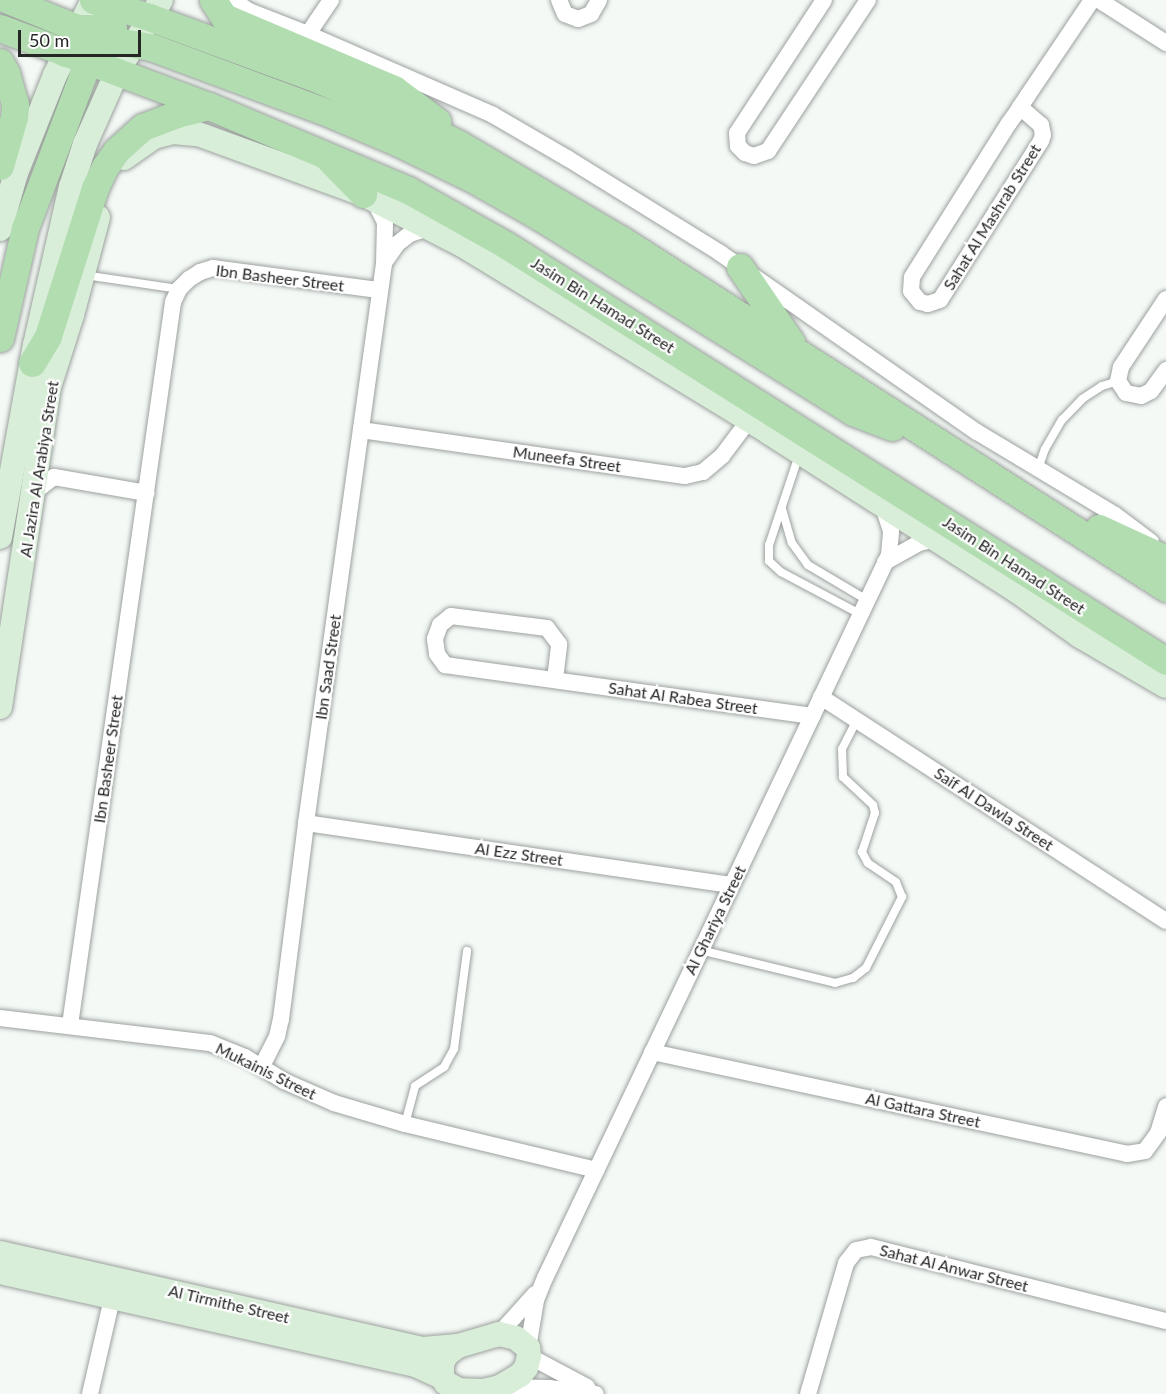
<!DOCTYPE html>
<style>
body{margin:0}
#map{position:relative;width:1166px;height:1394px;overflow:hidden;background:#f4f9f6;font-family:Lato,sans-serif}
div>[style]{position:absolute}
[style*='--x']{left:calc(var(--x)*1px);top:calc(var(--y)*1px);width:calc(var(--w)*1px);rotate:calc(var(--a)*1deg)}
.roads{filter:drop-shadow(0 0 2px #9ca19e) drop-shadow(0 0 2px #9ca19e)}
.lane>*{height:8px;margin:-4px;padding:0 4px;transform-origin:4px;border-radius:4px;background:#fff}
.street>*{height:16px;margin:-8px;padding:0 8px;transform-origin:8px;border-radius:8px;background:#fff}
.secondary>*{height:24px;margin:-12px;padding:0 12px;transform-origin:12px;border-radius:12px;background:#d9eed8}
.primary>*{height:27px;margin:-13.5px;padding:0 13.5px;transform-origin:13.5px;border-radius:13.5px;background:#b2ddb1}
span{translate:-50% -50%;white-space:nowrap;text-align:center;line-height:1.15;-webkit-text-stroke:4.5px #fff;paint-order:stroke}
.street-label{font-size:16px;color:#252725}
.scale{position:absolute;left:18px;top:30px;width:123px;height:27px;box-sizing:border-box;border:3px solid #252725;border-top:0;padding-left:8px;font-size:18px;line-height:21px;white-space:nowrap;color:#252725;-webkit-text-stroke:4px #fff;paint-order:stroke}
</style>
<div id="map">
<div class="roads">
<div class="lane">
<i style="--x:84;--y:275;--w:96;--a:8.4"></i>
<i style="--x:799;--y:455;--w:95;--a:108.4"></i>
<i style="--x:769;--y:545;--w:16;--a:90"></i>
<i style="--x:769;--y:561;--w:16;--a:43"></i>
<i style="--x:781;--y:572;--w:89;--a:28"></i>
<i style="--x:1038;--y:469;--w:21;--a:-71"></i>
<i style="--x:1045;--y:449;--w:34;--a:-60"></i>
<i style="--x:1062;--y:420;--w:29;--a:-46"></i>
<i style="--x:1082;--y:399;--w:24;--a:-33"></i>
<i style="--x:1102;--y:386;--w:17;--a:-17"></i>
<i style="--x:782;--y:509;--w:35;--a:74"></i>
<i style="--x:792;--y:543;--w:27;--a:54"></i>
<i style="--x:808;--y:565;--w:69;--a:30.7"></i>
<i style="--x:700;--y:950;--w:139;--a:13.7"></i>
<i style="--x:835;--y:983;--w:19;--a:-16"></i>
<i style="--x:853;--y:978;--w:16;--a:-38"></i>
<i style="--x:866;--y:968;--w:80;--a:-63.1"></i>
<i style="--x:902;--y:897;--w:16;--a:-112"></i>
<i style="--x:896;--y:882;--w:34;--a:-146"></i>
<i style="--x:868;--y:863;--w:13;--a:-119"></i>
<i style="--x:862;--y:852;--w:41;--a:-71.6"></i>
<i style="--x:875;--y:813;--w:8;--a:-104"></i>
<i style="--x:873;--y:805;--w:41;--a:-137"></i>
<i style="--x:843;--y:777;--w:28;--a:-92"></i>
<i style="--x:842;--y:749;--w:33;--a:-63"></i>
<i style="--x:405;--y:1124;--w:39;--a:-75"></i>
<i style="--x:415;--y:1086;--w:35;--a:-33"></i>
<i style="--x:444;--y:1067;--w:21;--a:-61"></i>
<i style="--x:454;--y:1049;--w:99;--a:-82.4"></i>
</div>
<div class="street">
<i style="--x:233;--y:0;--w:19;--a:35"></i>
<i style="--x:249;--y:11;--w:63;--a:21.3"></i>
<i style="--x:308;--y:34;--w:202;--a:23.6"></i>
<i style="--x:493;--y:115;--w:86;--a:30.2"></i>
<i style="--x:567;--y:158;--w:180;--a:31.8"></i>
<i style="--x:720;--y:253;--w:313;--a:34.9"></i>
<i style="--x:977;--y:432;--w:161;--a:31"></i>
<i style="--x:1115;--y:515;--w:45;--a:36.9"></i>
<i style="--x:559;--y:0;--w:15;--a:67"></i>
<i style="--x:565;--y:14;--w:14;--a:21"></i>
<i style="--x:578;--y:19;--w:14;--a:-21"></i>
<i style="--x:591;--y:14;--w:16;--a:-60"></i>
<i style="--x:824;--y:0;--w:159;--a:123.2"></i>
<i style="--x:737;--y:133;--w:13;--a:86"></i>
<i style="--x:738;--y:146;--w:10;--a:45"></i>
<i style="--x:745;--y:153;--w:9;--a:18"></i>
<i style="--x:754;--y:156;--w:15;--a:-20"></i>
<i style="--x:768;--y:151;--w:181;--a:-56.5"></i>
<i style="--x:1099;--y:0;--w:80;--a:32.7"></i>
<i style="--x:308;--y:34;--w:41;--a:-55.9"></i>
<i style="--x:1020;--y:107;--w:28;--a:41"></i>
<i style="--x:1041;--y:125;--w:10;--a:79"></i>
<i style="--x:1043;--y:135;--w:6;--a:108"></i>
<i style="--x:1041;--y:141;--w:188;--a:122.4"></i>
<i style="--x:940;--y:300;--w:13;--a:162"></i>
<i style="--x:928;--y:304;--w:8;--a:-166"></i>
<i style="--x:920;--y:302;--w:14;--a:-129"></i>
<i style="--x:911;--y:291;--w:14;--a:-86"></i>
<i style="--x:912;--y:277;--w:182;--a:-57.8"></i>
<i style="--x:1009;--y:123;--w:14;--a:-54"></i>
<i style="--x:1017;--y:112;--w:6;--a:-59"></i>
<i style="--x:1020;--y:107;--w:14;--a:-56"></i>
<i style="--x:1028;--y:95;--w:115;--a:-56"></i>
<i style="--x:386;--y:260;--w:19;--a:-55"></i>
<i style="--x:397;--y:244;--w:16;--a:-38"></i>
<i style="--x:410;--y:234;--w:20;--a:-18"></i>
<i style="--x:1166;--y:299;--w:82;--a:123.5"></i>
<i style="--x:1121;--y:367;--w:14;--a:102"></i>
<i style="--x:1118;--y:381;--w:14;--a:56"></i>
<i style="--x:1126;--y:393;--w:15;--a:11"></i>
<i style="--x:1141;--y:396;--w:11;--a:-27"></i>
<i style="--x:1151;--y:391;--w:26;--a:-54"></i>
<i style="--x:361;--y:430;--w:327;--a:8.1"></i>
<i style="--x:685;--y:476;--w:18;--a:-13"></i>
<i style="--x:703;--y:472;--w:25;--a:-40"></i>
<i style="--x:722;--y:456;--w:45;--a:-53.1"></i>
<i style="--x:32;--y:494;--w:28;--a:-38"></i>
<i style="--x:54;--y:477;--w:94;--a:9.8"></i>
<i style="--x:885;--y:562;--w:39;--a:-29"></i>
<i style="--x:919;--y:543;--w:18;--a:-13"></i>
<i style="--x:555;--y:679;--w:35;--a:-83"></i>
<i style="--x:559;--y:644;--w:20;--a:-127"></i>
<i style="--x:547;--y:628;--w:97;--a:-172.9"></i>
<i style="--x:451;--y:616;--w:14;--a:141"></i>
<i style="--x:440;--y:625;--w:15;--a:110"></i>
<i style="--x:435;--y:639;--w:15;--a:82"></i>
<i style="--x:437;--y:654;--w:14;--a:54"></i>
<i style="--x:445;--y:665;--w:371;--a:7.9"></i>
<i style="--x:821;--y:697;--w:411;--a:33"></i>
<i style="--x:306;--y:823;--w:430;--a:8.3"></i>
<i style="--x:0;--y:1018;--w:211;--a:6.8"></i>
<i style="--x:210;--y:1043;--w:38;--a:22"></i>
<i style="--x:245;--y:1057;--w:46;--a:31.6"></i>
<i style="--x:284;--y:1081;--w:55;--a:23.7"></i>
<i style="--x:334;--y:1103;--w:74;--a:16.5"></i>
<i style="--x:405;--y:1124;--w:197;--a:13.5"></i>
<i style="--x:70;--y:1025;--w:730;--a:-81.89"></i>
<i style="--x:173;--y:302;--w:14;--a:-65"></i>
<i style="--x:179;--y:289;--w:14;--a:-45"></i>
<i style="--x:189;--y:279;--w:13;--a:-32"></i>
<i style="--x:200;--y:272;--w:14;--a:-17"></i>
<i style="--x:213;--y:268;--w:166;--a:7.6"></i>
<i style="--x:652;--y:1052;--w:486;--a:12.1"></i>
<i style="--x:1127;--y:1154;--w:18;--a:-9"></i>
<i style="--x:1145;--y:1151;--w:22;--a:-54"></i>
<i style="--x:1158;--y:1133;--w:28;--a:-73"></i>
<i style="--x:262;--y:1066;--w:34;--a:-63"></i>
<i style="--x:277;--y:1036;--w:17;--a:-77"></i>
<i style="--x:281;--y:1019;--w:198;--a:-82.7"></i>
<i style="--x:306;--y:823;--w:564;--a:-82.06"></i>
<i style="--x:384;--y:264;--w:42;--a:-88.6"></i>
<i style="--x:385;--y:222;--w:22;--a:-117"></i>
<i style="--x:499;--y:1334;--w:54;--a:-48"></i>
<i style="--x:528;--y:1348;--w:49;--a:-80.5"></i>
<i style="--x:536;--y:1300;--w:24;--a:-68"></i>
<i style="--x:545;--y:1278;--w:801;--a:-64.56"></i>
<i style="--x:889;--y:555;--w:24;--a:-85"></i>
<i style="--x:891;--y:531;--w:28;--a:-108"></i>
<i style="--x:529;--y:1356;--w:66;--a:28.1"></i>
<i style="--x:501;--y:1387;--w:48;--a:1.2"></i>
<i style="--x:549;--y:1388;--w:47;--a:7.3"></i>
<i style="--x:90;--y:1394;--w:111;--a:-77"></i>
<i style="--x:808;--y:1394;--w:136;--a:-73.8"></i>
<i style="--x:846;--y:1263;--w:16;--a:-52"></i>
<i style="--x:856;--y:1250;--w:15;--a:-11"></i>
<i style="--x:871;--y:1247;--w:304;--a:14.1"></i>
</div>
<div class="secondary">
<i style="--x:124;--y:158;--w:37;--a:-35"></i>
<i style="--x:154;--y:137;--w:20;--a:-15"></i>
<i style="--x:173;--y:132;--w:25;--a:5"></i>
<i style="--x:198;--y:134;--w:176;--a:20"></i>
<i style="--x:363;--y:194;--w:114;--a:27.2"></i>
<i style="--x:464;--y:246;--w:359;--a:31.4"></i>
<i style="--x:770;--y:433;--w:293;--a:32.6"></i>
<i style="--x:1017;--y:591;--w:77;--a:35.5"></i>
<i style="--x:1080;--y:636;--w:99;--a:30.2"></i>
<i style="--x:0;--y:229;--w:58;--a:-74.1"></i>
<i style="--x:16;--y:173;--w:105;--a:-68.3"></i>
<i style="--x:55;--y:75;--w:84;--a:-63.1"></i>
<i style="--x:0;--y:537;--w:195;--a:-79.7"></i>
<i style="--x:35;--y:345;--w:162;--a:-77.2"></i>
<i style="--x:71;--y:187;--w:45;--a:-72"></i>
<i style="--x:85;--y:144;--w:79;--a:-66"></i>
<i style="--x:117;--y:72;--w:84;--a:-58.6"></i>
<i style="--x:0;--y:707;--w:324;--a:-81.3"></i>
<i style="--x:49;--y:387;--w:76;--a:-72.3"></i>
<i style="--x:72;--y:315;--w:101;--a:-75.1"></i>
<i style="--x:0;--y:1253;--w:434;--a:12.8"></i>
<i style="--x:423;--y:1349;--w:35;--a:-5"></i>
<i style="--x:0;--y:1272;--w:426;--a:12.6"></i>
<i style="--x:416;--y:1365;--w:29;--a:25"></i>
<i style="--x:499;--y:1334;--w:17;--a:13"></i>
<i style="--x:516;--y:1338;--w:16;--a:40"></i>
<i style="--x:528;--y:1348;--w:8;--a:83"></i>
<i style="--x:529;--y:1356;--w:12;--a:104"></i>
<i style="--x:526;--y:1368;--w:9;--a:131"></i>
<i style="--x:520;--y:1375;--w:23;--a:149"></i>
<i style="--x:500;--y:1387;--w:17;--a:167"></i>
<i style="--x:483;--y:1391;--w:24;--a:-178"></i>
<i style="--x:459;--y:1390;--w:15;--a:-152"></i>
<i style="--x:446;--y:1383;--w:7;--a:-124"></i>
<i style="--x:442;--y:1377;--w:13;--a:-90"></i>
<i style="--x:442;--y:1364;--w:10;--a:-66"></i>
<i style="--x:446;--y:1355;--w:15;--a:-37"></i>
<i style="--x:458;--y:1346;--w:43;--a:-16.3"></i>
</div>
<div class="primary">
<i style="--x:8;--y:0;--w:74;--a:22.1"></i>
<i style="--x:77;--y:28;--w:36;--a:0"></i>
<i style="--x:93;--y:0;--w:59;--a:16.9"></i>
<i style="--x:149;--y:17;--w:182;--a:20.2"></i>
<i style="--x:320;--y:80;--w:98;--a:23.4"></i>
<i style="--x:410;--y:119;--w:55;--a:27"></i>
<i style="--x:459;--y:144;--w:189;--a:30.5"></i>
<i style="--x:622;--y:240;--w:646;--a:32.61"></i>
<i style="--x:213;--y:0;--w:20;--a:57"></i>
<i style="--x:224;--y:17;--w:185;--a:23"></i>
<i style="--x:394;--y:89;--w:54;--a:36.7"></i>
<i style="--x:0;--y:28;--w:223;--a:20.5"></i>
<i style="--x:209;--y:106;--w:216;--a:22.9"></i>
<i style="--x:408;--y:190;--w:112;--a:29.3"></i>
<i style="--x:506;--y:245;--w:780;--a:32.22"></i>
<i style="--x:65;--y:53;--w:31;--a:-21"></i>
<i style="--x:94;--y:42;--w:28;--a:0"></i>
<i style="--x:122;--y:42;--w:29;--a:10"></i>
<i style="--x:151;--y:47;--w:192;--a:20.4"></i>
<i style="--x:331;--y:114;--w:74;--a:23.1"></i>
<i style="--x:399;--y:143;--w:82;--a:25.9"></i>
<i style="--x:473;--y:179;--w:77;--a:29.6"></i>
<i style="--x:540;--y:217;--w:369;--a:31.9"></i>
<i style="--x:853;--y:412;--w:42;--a:21"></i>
<i style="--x:0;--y:62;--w:13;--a:61"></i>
<i style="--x:6;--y:73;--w:32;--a:74"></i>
<i style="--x:15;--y:104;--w:13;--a:94"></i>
<i style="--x:14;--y:117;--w:51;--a:105.9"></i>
<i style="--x:329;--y:159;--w:49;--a:45.8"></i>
<i style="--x:740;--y:267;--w:91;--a:55.8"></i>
<i style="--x:0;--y:338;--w:113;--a:-77.2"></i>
<i style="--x:25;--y:228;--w:196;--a:-69.3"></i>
<i style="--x:32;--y:363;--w:31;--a:-59"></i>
<i style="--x:48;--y:336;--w:155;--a:-72.4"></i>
<i style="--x:95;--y:188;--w:23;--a:-65"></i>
<i style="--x:105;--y:167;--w:19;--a:-55"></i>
<i style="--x:116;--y:151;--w:36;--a:-42"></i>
<i style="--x:143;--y:127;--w:36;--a:-21"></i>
<i style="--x:177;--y:114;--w:33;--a:-14"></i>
<i style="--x:1099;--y:528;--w:74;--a:24.8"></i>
</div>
</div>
<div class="street-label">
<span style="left:992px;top:217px;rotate:-58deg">Sahat Al Mashrab Street</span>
<span style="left:280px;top:278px;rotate:7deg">Ibn Basheer Street</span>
<span style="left:603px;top:305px;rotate:32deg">Jasim Bin Hamad Street</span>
<span style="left:567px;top:459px;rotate:8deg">Muneefa Street</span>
<span style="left:39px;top:469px;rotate:-81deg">Al Jazira Al Arabiya Street</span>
<span style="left:1014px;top:565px;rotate:33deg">Jasim Bin Hamad Street</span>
<span style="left:328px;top:667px;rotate:-82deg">Ibn Saad Street</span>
<span style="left:683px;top:698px;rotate:8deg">Sahat Al Rabea Street</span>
<span style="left:108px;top:759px;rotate:-82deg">Ibn Basheer Street</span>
<span style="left:994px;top:809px;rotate:33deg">Saif Al Dawla Street</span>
<span style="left:519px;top:854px;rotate:8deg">Al Ezz Street</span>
<span style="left:715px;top:920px;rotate:-64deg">Al Ghariya Street</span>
<span style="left:266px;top:1071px;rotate:26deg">Mukainis Street</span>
<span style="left:923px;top:1110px;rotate:12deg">Al Gattara Street</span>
<span style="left:954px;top:1268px;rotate:14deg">Sahat Al Anwar Street</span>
<span style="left:229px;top:1304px;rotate:13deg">Al Tirmithe Street</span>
</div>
<div class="scale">50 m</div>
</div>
